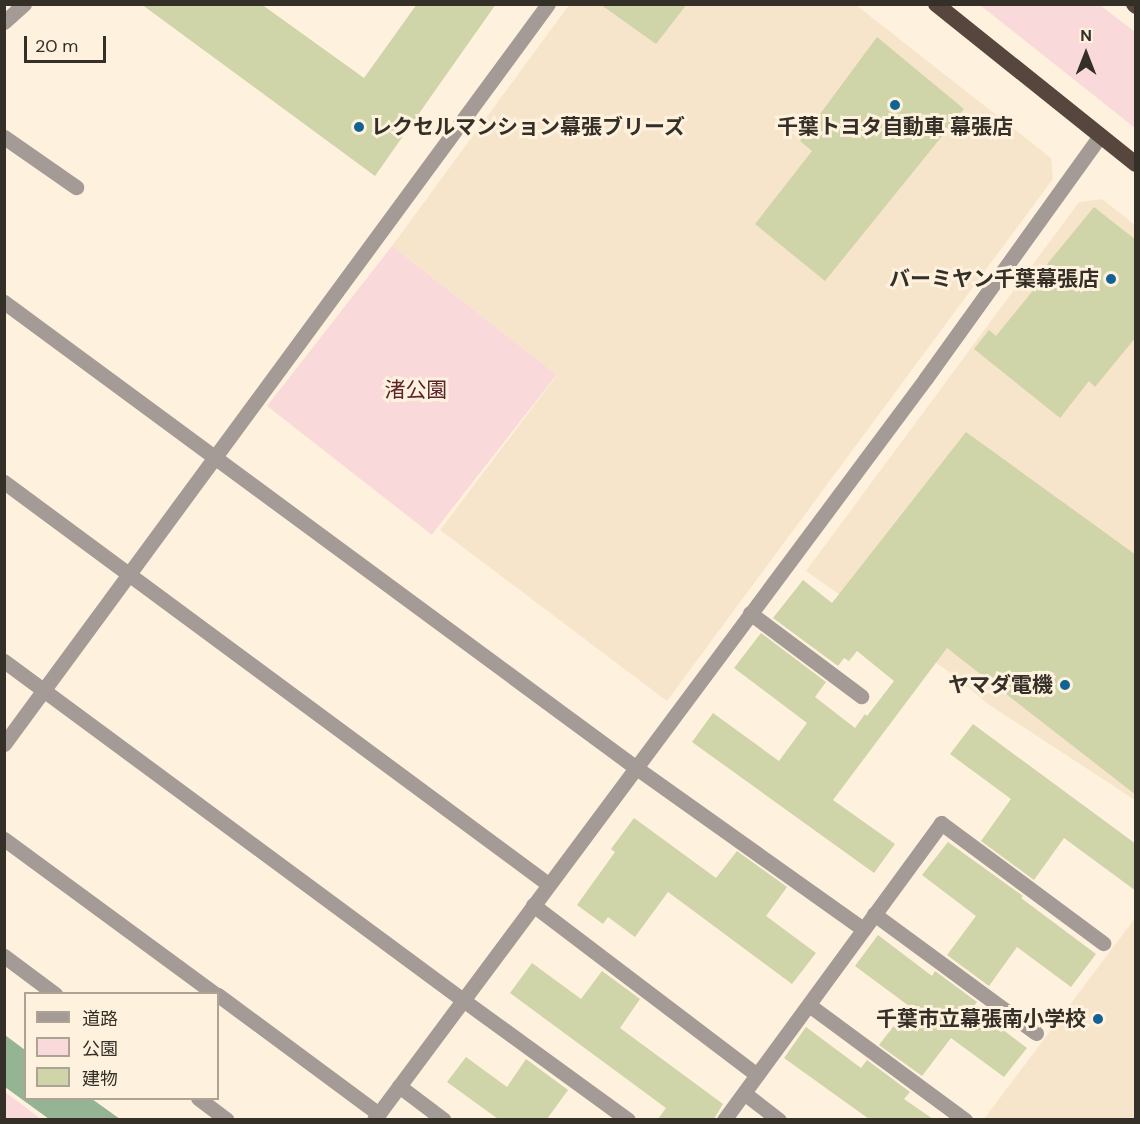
<!DOCTYPE html>
<meta charset="utf-8">
<style>
body{margin:0}
#map{position:relative;width:1140px;height:1124px;overflow:hidden;background:#fef1dd;font-family:"DM Sans","Noto Sans JP",sans-serif}
div>[style]{position:absolute}
[style*='--x']{left:calc(var(--x)*1px);top:calc(var(--y)*1px);width:calc(var(--w)*1px);rotate:calc(var(--a)*1deg)}
.built>*{inset:0;background:#f6e5cb}
.green>*{inset:0;background:#fad9db;transform-origin:0 0}
.water>*{inset:0;background:#95b494}
.building>*{inset:0;background:#d0d4a9}
.service>*{height:15px;margin:-7.5px;padding:0 7.5px;transform-origin:7.5px;border-radius:7.5px;background:#a49a96}
.minor>*{height:15px;margin:-7.5px;padding:0 7.5px;transform-origin:7.5px;border-radius:7.5px;background:#a49a96}
.tertiary>*{height:15px;margin:-7.5px;padding:0 7.5px;transform-origin:7.5px;border-radius:7.5px;background:#a49a96}
.trunk>*{height:16px;margin:-8px;padding:0 8px;transform-origin:8px;border-radius:8px;background:#57463e}
.dots>*{width:16px;height:16px;translate:-50% -50%;box-sizing:border-box;border:3px solid #fef1dd;border-radius:50%}
span{translate:-50% -50%;white-space:nowrap;text-align:center;line-height:1.15;-webkit-text-stroke:6px #fef1dd;paint-order:stroke}
.poi-label{font-size:21px;color:#342f27;font-weight:700}
.left{translate:0 -50%;text-align:left}
.right{translate:-100% -50%;text-align:right}
.park-label{font-size:21px;color:#5e232d}
.frame{position:absolute;inset:0;border:6px solid #342f27;pointer-events:none}
.legend{position:absolute;left:24px;top:992px;width:195px;height:108px;box-sizing:border-box;background:#fef1dd;border:2px solid #ada394;margin:0;padding:8px 10px;list-style:none;font-size:18px;color:#342f27}
.legend li{display:flex;align-items:center;gap:12px;height:30px}
.legend b{width:30px;border:2px solid #ada394}
.north{position:absolute;left:1056px;top:24px;width:60px;height:60px;-webkit-text-stroke:4px #fef1dd;paint-order:stroke;rotate:0deg;font-size:16px;font-weight:700;line-height:24px;text-align:center;color:#342f27}
.north::after{content:'';display:block;margin:auto;width:21px;height:27px;background:#342f27;clip-path:polygon(50% 0,100% 100%,50% 72%,0 100%)}
.scale{position:absolute;left:24px;top:36px;width:82px;height:27px;box-sizing:border-box;border:3px solid #342f27;border-top:0;padding-left:8px;font-size:18px;line-height:21px;white-space:nowrap;color:#342f27;-webkit-text-stroke:4px #fef1dd;paint-order:stroke}
</style>
<div id="map">
<div class="built">
<i style="clip-path:polygon(569px 5px,856px 5px,1051px 158px,1053px 179px,667px 701px,440px 530px,557px 375px,392px 246px)"></i>
<i style="clip-path:polygon(1102px 199px,1135px 225px,1135px 800px,988px 704px,952px 674px,806px 571px,1079px 202px)"></i>
<i style="clip-path:polygon(1135px 918px,1135px 1119px,984px 1119px)"></i>
</div>
<div class="green">
<i style="clip-path:polygon(980px 5px,1100px 5px,1135px 32px,1135px 128px)"></i>
<i style="left:392px;top:246px;width:209px;height:203px;rotate:38deg"></i>
<i style="clip-path:polygon(5px 1092px,41px 1119px,5px 1119px)"></i>
</div>
<div class="water">
<i style="clip-path:polygon(5px 1035px,25px 1050px,26px 1098px,92px 1099px,120px 1119px,49px 1119px,5px 1087px)"></i>
</div>
<div class="building">
<i style="clip-path:polygon(141px 4px,261px 4px,364px 78px,417px 4px,496px 4px,375px 176px)"></i>
<i style="clip-path:polygon(600px 4px,687px 4px,656px 44px)"></i>
<i style="clip-path:polygon(877px 37px,964px 109px,825px 281px,755px 224px,812px 151px,800px 141px)"></i>
<i style="clip-path:polygon(1094px 207px,1136px 240px,1136px 337px,1095px 387px,1089px 381px,1060px 418px,974px 349px,989px 330px,996px 336px,1035px 288px,1030px 285px)"></i>
<i style="clip-path:polygon(966px 432px,1136px 555px,1136px 795px,947px 648px,833px 800px,895px 844px,874px 873px,692px 742px,713px 713px,779px 761px,807px 723px,734px 668px,761px 633px,826px 682px,815px 697px,855px 728px,865px 714px,867px 716px,894px 681px,857px 651px,849px 661px,844px 658px,838px 666px,773px 618px,803px 580px,832px 603px)"></i>
<i style="clip-path:polygon(973px 724px,1136px 844px,1136px 891px,1064px 838px,1034px 880px,981px 841px,1011px 799px,950px 754px)"></i>
<i style="clip-path:polygon(634px 818px,716px 878px,737px 851px,787px 887px,766px 916px,816px 953px,792px 984px,668px 892px,635px 937px,608px 917px,603px 924px,577px 905px,615px 852px,611px 849px)"></i>
<i style="clip-path:polygon(948px 842px,1023px 896px,1021px 898px,1096px 954px,1071px 987px,1017px 947px,989px 986px,947px 955px,976px 916px,922px 875px)"></i>
<i style="clip-path:polygon(878px 935px,932px 976px,935px 971px,977px 1002px,973px 1007px,1027px 1048px,1004px 1077px,951px 1038px,922px 1076px,879px 1045px,909px 1006px,855px 966px)"></i>
<i style="clip-path:polygon(532px 963px,581px 999px,602px 971px,640px 999px,620px 1028px,723px 1104px,714px 1119px,658px 1119px,666px 1108px,510px 993px)"></i>
<i style="clip-path:polygon(806px 1027px,861px 1068px,867px 1060px,910px 1092px,904px 1099px,933px 1119px,869px 1119px,784px 1058px)"></i>
<i style="clip-path:polygon(466px 1057px,507px 1087px,526px 1059px,568px 1090px,547px 1119px,498px 1119px,447px 1082px)"></i>
</div>
<div class="service">
<i style="--x:4;--y:137;--w:88;--a:34.8"></i>
<i style="--x:750;--y:613;--w:139;--a:36.8"></i>
<i style="--x:635;--y:767;--w:280;--a:35.4"></i>
<i style="--x:533;--y:905;--w:281;--a:37.2"></i>
<i style="--x:874;--y:914;--w:201;--a:36.3"></i>
<i style="--x:463;--y:1000;--w:204;--a:36"></i>
<i style="--x:809;--y:1005;--w:194;--a:36.4"></i>
<i style="--x:399;--y:1086;--w:56;--a:37.1"></i>
<i style="--x:744;--y:1093;--w:44;--a:37.6"></i>
<i style="--x:724;--y:1120;--w:368;--a:-53.8"></i>
<i style="--x:941;--y:823;--w:202;--a:36.5"></i>
</div>
<div class="minor">
<i style="--x:4;--y:302;--w:784;--a:36.39"></i>
<i style="--x:4;--y:482;--w:676;--a:36.46"></i>
<i style="--x:4;--y:661;--w:571;--a:36.45"></i>
<i style="--x:4;--y:839;--w:262;--a:36.3"></i>
<i style="--x:218;--y:995;--w:200;--a:36.5"></i>
<i style="--x:374;--y:1120;--w:925;--a:-53.35"></i>
<i style="--x:926;--y:378;--w:298;--a:-54.3"></i>
</div>
<div class="tertiary">
<i style="--x:4;--y:22;--w:27;--a:-42"></i>
<i style="--x:4;--y:744;--w:918;--a:-53.68"></i>
<i style="--x:4;--y:956;--w:64;--a:36.7"></i>
<i style="--x:198;--y:1098;--w:36;--a:37"></i>
</div>
<div class="trunk">
<i style="--x:936;--y:4;--w:256;--a:38.7"></i>
<i style="--x:1134;--y:4;--w:3;--a:45"></i>
</div>
<div class="dots">
<i style="left:895px;top:105px;background:#136294"></i>
<i style="left:359px;top:127px;background:#136294"></i>
<i style="left:1111px;top:279px;background:#136294"></i>
<i style="left:1065px;top:685px;background:#136294"></i>
<i style="left:1098px;top:1019px;background:#136294"></i>
</div>
<div class="poi-label">
<span class="left" style="left:371px;top:127px">レクセルマンション幕張ブリーズ</span>
<span style="left:895px;top:127px">千葉トヨタ自動車 幕張店</span>
<span class="right" style="left:1099px;top:279px">バーミヤン千葉幕張店</span>
<span class="right" style="left:1053px;top:685px">ヤマダ電機</span>
<span class="right" style="left:1086px;top:1019px">千葉市立幕張南小学校</span>
</div>
<div class="park-label">
<span style="left:416px;top:390px">渚公園</span>
</div>
<div class="frame"></div>
<ul class="legend">
<li><b style="height:8px;background:#a49a96"></b>道路</li>
<li><b style="height:16px;background:#fad9db"></b>公園</li>
<li><b style="height:16px;background:#d0d4a9"></b>建物</li>
</ul>
<div class="north">N</div>
<div class="scale">20 m</div>
</div>
